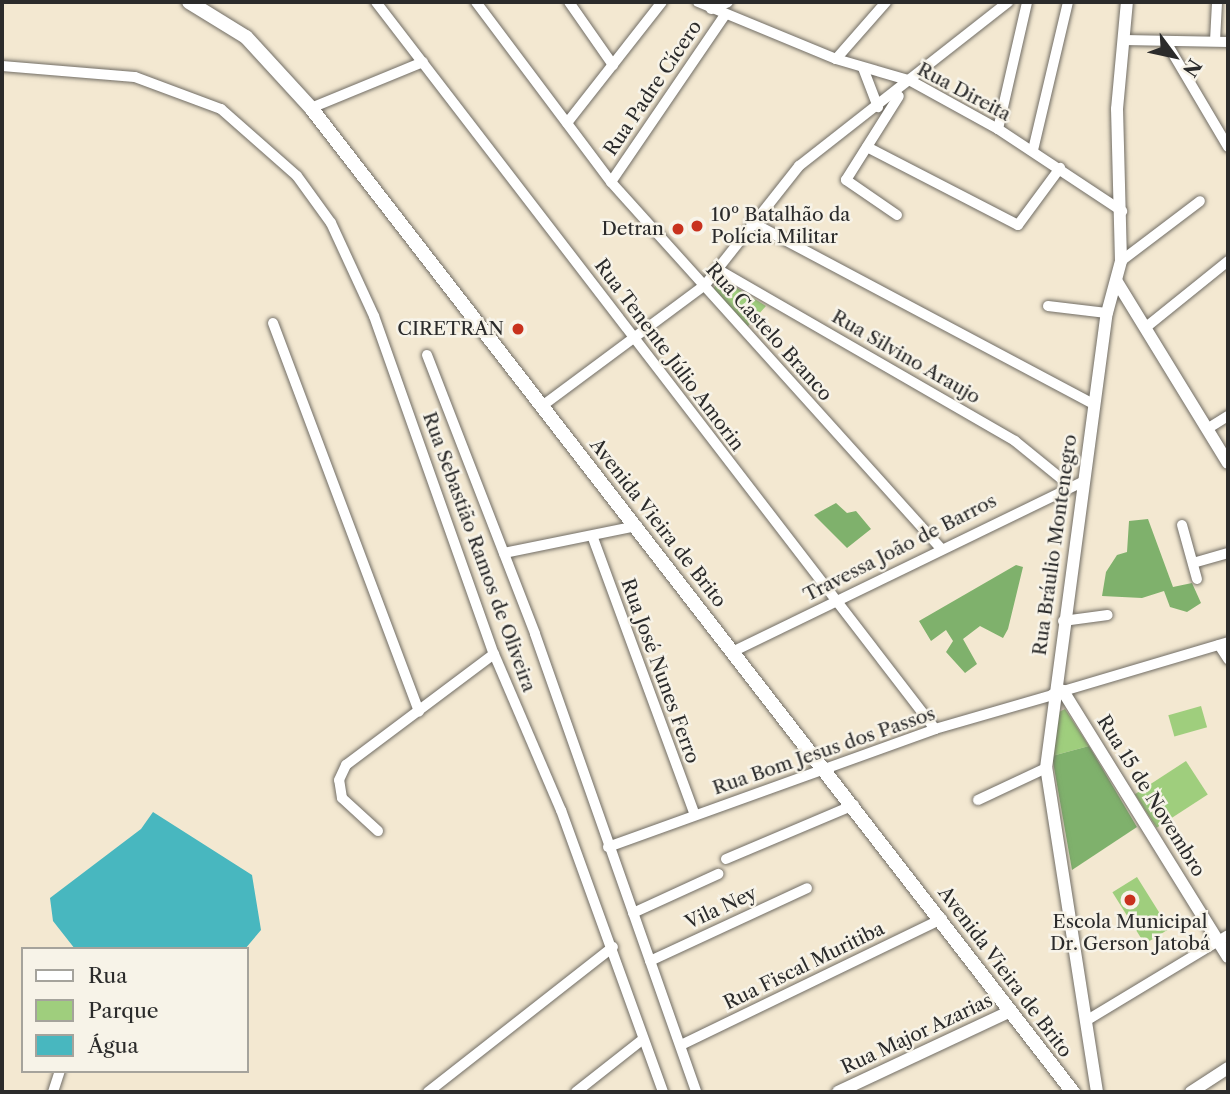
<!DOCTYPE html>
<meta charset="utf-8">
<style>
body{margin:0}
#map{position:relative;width:1230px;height:1094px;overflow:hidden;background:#f3e8d1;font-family:"Libre Caslon Text",serif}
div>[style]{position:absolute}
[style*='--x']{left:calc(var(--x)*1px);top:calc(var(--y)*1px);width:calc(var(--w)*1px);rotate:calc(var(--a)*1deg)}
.green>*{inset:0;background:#9fce7d;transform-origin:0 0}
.forest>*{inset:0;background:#7fb16c}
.water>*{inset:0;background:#48b7bf}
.roads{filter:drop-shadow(0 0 2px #716d65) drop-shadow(0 0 2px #716d65)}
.minor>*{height:10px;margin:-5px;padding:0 5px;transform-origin:5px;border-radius:5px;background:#fff}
.tertiary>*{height:12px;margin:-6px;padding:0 6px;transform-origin:6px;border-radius:6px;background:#fff}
.secondary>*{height:14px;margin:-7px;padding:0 7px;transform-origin:7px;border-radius:7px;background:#fff}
.dots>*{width:19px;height:19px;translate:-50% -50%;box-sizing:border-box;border:4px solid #f7f3e8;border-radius:50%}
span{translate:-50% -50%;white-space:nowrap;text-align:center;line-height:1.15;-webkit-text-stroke:5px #f7f3e8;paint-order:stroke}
.street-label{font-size:19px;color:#2b2b2b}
.poi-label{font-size:19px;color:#2b2b2b}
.left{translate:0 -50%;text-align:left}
.right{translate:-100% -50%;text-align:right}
.frame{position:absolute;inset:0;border:4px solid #2b2b2b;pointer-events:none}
.legend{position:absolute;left:21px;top:947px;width:228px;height:126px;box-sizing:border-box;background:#f7f3e8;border:2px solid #a5a39c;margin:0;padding:9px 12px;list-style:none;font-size:21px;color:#2b2b2b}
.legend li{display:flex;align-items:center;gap:14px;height:35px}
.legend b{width:35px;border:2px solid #a5a39c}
.north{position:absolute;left:1139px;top:21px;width:70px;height:70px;-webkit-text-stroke:5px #f7f3e8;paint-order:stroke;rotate:123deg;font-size:19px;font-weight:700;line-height:28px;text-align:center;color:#2b2b2b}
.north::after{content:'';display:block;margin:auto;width:24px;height:32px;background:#2b2b2b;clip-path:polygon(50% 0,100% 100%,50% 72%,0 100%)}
</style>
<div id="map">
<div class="green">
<i style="clip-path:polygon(721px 278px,766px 306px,747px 327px,713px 289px)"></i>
<i style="left:1201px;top:706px;width:22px;height:34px;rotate:74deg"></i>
<i style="clip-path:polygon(1065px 709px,1089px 746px,1052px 756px,1059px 712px)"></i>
<i style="left:1186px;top:761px;width:40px;height:61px;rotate:57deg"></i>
<i style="left:1137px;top:877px;width:61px;height:29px;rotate:58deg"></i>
</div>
<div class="forest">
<i style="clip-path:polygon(836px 503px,847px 513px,856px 511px,871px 529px,847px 548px,814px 515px)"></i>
<i style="clip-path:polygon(1148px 519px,1173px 587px,1192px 583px,1201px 603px,1187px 612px,1170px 607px,1164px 591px,1142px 598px,1102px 596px,1106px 572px,1117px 555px,1127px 552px,1129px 521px)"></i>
<i style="clip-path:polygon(1016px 565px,1023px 567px,1008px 629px,1003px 638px,980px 626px,963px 639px,977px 664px,965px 673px,946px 652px,953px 641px,946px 630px,931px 641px,919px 621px)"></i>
<i style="clip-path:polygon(1089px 746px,1137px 827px,1072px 870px,1052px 756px)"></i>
</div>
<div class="water">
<i style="clip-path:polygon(153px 812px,252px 875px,261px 930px,245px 949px,75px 949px,53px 921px,50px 898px,141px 829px)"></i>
</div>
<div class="roads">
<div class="minor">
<i style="--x:376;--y:2;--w:917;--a:52.44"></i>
<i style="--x:476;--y:2;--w:225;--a:53.1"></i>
<i style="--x:611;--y:182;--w:492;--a:48"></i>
<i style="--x:569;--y:2;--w:77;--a:55.1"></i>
<i style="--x:698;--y:2;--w:149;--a:22.4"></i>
<i style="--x:836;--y:59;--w:78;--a:16.3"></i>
<i style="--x:911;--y:81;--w:99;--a:28.9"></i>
<i style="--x:998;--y:129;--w:149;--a:33.5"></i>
<i style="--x:711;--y:9;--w:18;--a:-22"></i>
<i style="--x:1124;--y:40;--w:104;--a:1.1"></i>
<i style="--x:1215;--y:41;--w:39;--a:-87"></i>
<i style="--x:1166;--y:42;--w:122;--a:59.4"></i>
<i style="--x:836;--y:59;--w:76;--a:-48.7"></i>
<i style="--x:2;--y:66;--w:133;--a:4.7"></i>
<i style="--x:135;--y:77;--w:92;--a:20.4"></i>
<i style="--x:221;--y:109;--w:101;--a:41.4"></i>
<i style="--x:297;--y:176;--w:58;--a:54.1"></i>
<i style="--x:331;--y:223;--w:102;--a:65.2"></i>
<i style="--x:374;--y:316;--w:359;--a:70.5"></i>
<i style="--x:494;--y:654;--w:170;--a:66.8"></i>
<i style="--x:561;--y:810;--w:300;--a:70.1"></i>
<i style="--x:863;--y:68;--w:42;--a:69"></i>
<i style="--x:311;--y:108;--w:121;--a:-22.3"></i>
<i style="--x:567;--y:123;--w:154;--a:-51.9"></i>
<i style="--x:998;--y:129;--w:130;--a:-77.1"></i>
<i style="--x:867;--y:147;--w:170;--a:27.3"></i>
<i style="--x:1018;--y:225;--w:71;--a:-53.6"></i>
<i style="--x:1033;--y:150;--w:152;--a:-76.7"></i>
<i style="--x:611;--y:182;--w:202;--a:-55.7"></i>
<i style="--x:897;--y:215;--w:62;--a:-145.5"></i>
<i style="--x:846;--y:180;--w:99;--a:-57.8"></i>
<i style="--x:751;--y:222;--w:388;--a:28"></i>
<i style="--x:1121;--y:261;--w:99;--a:-37.2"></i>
<i style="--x:719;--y:270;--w:342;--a:30"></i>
<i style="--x:1015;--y:441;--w:68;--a:39.1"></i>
<i style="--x:1048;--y:306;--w:59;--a:6.8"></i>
<i style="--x:273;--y:323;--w:415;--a:69.4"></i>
<i style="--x:1145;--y:328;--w:107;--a:-38.9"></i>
<i style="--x:427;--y:355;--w:299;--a:68.8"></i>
<i style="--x:535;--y:634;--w:485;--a:70.6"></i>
<i style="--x:542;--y:406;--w:203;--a:-36.6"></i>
<i style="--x:705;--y:285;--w:152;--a:-51.7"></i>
<i style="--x:799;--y:166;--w:266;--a:-38.1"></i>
<i style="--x:1207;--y:429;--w:25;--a:-32"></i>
<i style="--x:1182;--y:525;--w:56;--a:74.5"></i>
<i style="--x:593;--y:538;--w:295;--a:69.8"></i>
<i style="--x:504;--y:553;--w:136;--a:-11.5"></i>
<i style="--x:1193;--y:563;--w:36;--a:-16"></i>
<i style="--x:1063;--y:621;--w:45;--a:-7.6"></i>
<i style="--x:1219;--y:645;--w:17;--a:57"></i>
<i style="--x:734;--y:651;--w:389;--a:-25.9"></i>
<i style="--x:1063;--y:691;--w:172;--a:-16.5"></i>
<i style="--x:978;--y:800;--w:75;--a:-25.2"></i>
<i style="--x:378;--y:831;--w:49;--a:-137.5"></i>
<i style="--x:342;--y:798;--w:18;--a:-99"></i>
<i style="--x:339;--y:780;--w:17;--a:-65"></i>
<i style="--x:346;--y:765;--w:185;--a:-36.9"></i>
<i style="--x:608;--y:847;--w:348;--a:-19.8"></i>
<i style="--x:935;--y:729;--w:123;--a:-16.1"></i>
<i style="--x:726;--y:859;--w:139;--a:-22.9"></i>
<i style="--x:633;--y:913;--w:94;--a:-24.6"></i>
<i style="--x:650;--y:961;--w:173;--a:-24.9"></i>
<i style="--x:1089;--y:1019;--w:162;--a:-31.1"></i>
<i style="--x:681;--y:1045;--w:290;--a:-25.8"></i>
<i style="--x:53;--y:1092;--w:22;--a:-72"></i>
<i style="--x:428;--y:1092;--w:235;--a:-38.1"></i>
<i style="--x:576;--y:1092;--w:85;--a:-38.3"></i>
</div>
<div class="tertiary">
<i style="--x:1117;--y:282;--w:212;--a:58.5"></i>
<i style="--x:1053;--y:695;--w:11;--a:-22"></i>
<i style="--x:1063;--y:691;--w:313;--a:58.2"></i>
<i style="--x:838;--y:1092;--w:191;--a:-25.1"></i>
<i style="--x:1097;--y:1092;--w:328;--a:-98.9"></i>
<i style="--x:1046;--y:768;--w:459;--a:-82.4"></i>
<i style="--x:1107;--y:313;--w:54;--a:-74.9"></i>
<i style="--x:1121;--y:261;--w:152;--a:-91.5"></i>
<i style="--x:1117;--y:109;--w:107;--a:-84.7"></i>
<i style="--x:1191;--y:1092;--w:44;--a:-33"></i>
</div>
<div class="secondary">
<i style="--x:189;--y:2;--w:67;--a:31.6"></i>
<i style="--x:246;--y:37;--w:96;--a:47.5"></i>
<i style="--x:311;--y:108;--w:1245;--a:52.25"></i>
</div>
</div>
<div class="dots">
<i style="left:697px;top:226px;background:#c8321e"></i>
<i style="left:678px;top:229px;background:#c8321e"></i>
<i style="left:518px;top:329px;background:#c8321e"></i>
<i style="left:1130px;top:900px;background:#c8321e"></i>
</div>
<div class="street-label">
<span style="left:653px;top:88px;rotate:-56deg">Rua Padre Cícero</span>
<span style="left:964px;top:92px;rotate:28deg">Rua Direita</span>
<span style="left:769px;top:332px;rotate:48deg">Rua Castelo Branco</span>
<span style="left:669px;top:355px;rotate:53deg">Rua Tenente Júlio Amorin</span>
<span style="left:906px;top:357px;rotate:30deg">Rua Silvino Araujo</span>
<span style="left:658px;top:523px;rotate:52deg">Avenida Vieira de Brito</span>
<span style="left:1055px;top:545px;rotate:-82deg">Rua Bráulio Montenegro</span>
<span style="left:900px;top:548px;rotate:-27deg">Travessa João de Barros</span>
<span style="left:479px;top:552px;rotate:70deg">Rua Sebastião Ramos de Oliveira</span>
<span style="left:660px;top:671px;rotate:70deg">Rua José Nunes Ferro</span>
<span style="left:824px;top:751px;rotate:-19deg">Rua Bom Jesus dos Passos</span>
<span style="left:1151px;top:796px;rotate:58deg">Rua 15 de Novembro</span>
<span style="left:721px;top:908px;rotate:-25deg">Vila Ney</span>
<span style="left:804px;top:966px;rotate:-26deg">Rua Fiscal Muritiba</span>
<span style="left:1005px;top:972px;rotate:53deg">Avenida Vieira de Brito</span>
<span style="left:917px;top:1034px;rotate:-25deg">Rua Major Azarias</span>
</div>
<div class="poi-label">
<span class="left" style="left:711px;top:226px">10º Batalhão da<br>Polícia Militar</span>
<span class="right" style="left:664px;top:229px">Detran</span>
<span class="right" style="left:504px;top:329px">CIRETRAN</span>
<span style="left:1130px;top:933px">Escola Municipal<br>Dr. Gerson Jatobá</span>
</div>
<div class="frame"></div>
<ul class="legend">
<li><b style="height:9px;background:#fff"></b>Rua</li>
<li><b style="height:19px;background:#9fce7d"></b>Parque</li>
<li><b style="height:19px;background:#48b7bf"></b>Água</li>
</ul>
<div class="north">N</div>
</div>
